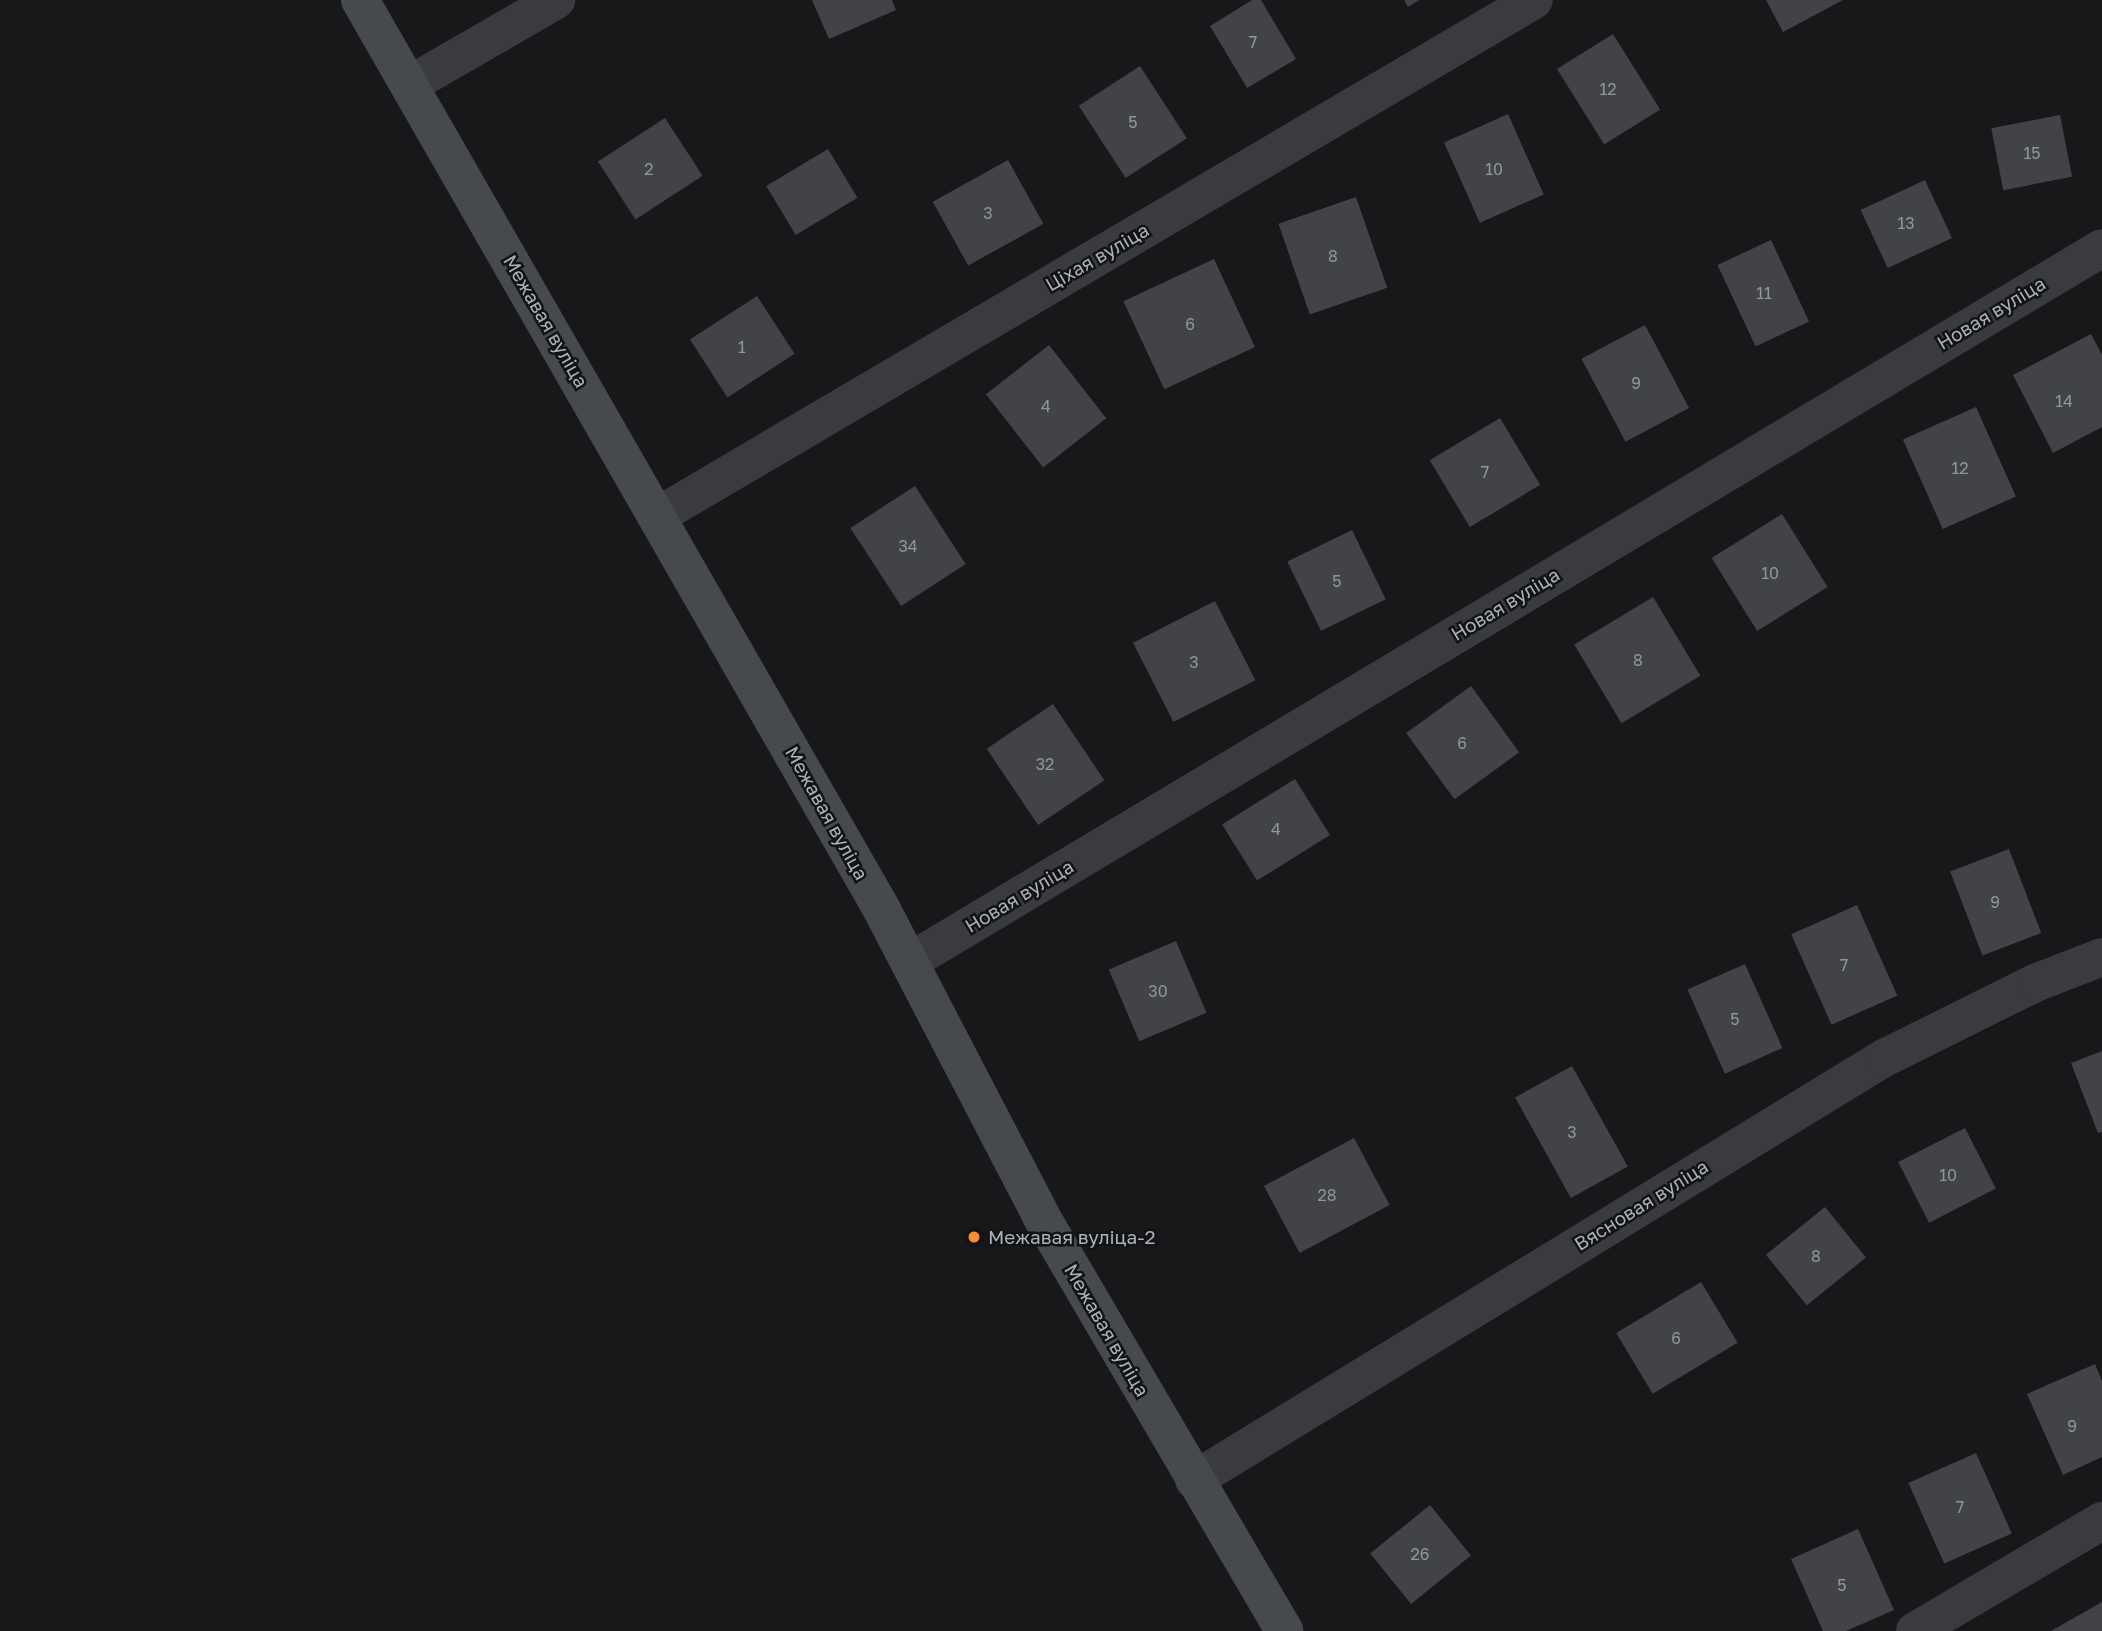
<!DOCTYPE html>
<meta charset="utf-8">
<style>
body{margin:0}
#map{position:relative;width:2102px;height:1631px;overflow:hidden;background:#18181a;font-family:"Golos Text",sans-serif}
div>[style]{position:absolute}
[style*='--x']{left:calc(var(--x)*1px);top:calc(var(--y)*1px);width:calc(var(--w)*1px);rotate:calc(var(--a)*1deg)}
.building>*{inset:0;background:#424347;transform-origin:0 0}
.street>*{height:38px;margin:-19px;padding:0 19px;transform-origin:19px;border-radius:19px;background:#393b3f}
.secondary>*{height:38px;margin:-19px;padding:0 19px;transform-origin:19px;border-radius:19px;background:#464a4f}
.dots>*{width:19px;height:19px;translate:-50% -50%;box-sizing:border-box;border:4px solid #131315;border-radius:50%}
span{translate:-50% -50%;white-space:nowrap;text-align:center;line-height:1.15;-webkit-text-stroke:5px #131315;paint-order:stroke}
.number-label{font-size:16px;color:#90969d}
.number-label span{-webkit-text-stroke-width:0}
.street-label{font-size:19px;color:#aab2ba}
.poi-label{font-size:19px;color:#aab2ba}
.left{translate:0 -50%;text-align:left}
</style>
<div id="map">
<div class="building">
<i style="clip-path:polygon(812px 0,892px 0,896px 10px,829px 39px)"></i>
<i style="clip-path:polygon(1252px 0,1261px 0,1296px 59px,1247px 88px,1210px 26px)"></i>
<i style="clip-path:polygon(1404px 0,1419px 0,1408px 7px)"></i>
<i style="clip-path:polygon(1766px 0,1843px 0,1783px 32px)"></i>
<i style="left:1613px;top:34px;width:89px;height:66px;rotate:58deg"></i>
<i style="left:1140px;top:66px;width:86px;height:73px;rotate:57deg"></i>
<i style="left:1508px;top:114px;width:88px;height:70px;rotate:66deg"></i>
<i style="left:2060px;top:115px;width:63px;height:70px;rotate:79deg"></i>
<i style="left:665px;top:118px;width:69px;height:80px;rotate:57deg"></i>
<i style="left:828px;top:149px;width:57px;height:72px;rotate:59deg"></i>
<i style="left:1008px;top:160px;width:73px;height:86px;rotate:61deg"></i>
<i style="left:1925px;top:180px;width:64px;height:71px;rotate:65deg"></i>
<i style="left:1356px;top:197px;width:96px;height:82px;rotate:71deg"></i>
<i style="left:1771px;top:240px;width:90px;height:59px;rotate:65deg"></i>
<i style="left:1214px;top:259px;width:97px;height:100px;rotate:65deg"></i>
<i style="left:757px;top:296px;width:69px;height:80px;rotate:57deg"></i>
<i style="left:1645px;top:325px;width:94px;height:72px;rotate:62deg"></i>
<i style="clip-path:polygon(2091px 334px,2102px 355px,2102px 427px,2053px 453px,2013px 375px)"></i>
<i style="left:1049px;top:345px;width:93px;height:80px;rotate:52deg"></i>
<i style="left:1976px;top:407px;width:98px;height:80px;rotate:66deg"></i>
<i style="left:1500px;top:418px;width:78px;height:82px;rotate:59deg"></i>
<i style="left:915px;top:486px;width:93px;height:77px;rotate:57deg"></i>
<i style="left:1782px;top:514px;width:86px;height:83px;rotate:58deg"></i>
<i style="left:1352px;top:530px;width:77px;height:72px;rotate:64deg"></i>
<i style="left:1653px;top:597px;width:92px;height:92px;rotate:59deg"></i>
<i style="left:1215px;top:601px;width:89px;height:92px;rotate:63deg"></i>
<i style="left:1471px;top:686px;width:82px;height:80px;rotate:54deg"></i>
<i style="left:1053px;top:704px;width:92px;height:80px;rotate:56deg"></i>
<i style="left:1295px;top:779px;width:66px;height:86px;rotate:58deg"></i>
<i style="left:2009px;top:849px;width:90px;height:63px;rotate:69deg"></i>
<i style="left:1857px;top:905px;width:99px;height:72px;rotate:66deg"></i>
<i style="left:1176px;top:941px;width:78px;height:73px;rotate:67deg"></i>
<i style="left:1745px;top:964px;width:92px;height:63px;rotate:66deg"></i>
<i style="clip-path:polygon(2102px 1051px,2102px 1132px,2098px 1133px,2071px 1063px)"></i>
<i style="left:1572px;top:1066px;width:115px;height:65px;rotate:61deg"></i>
<i style="left:1965px;top:1128px;width:68px;height:75px;rotate:63deg"></i>
<i style="left:1354px;top:1138px;width:76px;height:102px;rotate:62deg"></i>
<i style="left:1825px;top:1207px;width:65px;height:76px;rotate:51deg"></i>
<i style="left:1701px;top:1282px;width:71px;height:99px;rotate:59deg"></i>
<i style="clip-path:polygon(2095px 1364px,2102px 1381px,2102px 1457px,2063px 1475px,2027px 1394px)"></i>
<i style="left:1976px;top:1453px;width:88px;height:74px;rotate:66deg"></i>
<i style="left:1430px;top:1505px;width:65px;height:77px;rotate:51deg"></i>
<i style="clip-path:polygon(1858px 1529px,1894px 1610px,1846px 1631px,1823px 1631px,1791px 1559px)"></i>
<i style="clip-path:polygon(2102px 1602px,2102px 1631px,2051px 1631px)"></i>
</div>
<div class="street">
<i style="--x:409;--y:85;--w:170;--a:-30"></i>
<i style="--x:659;--y:515;--w:1015;--a:-30.48"></i>
<i style="--x:909;--y:962;--w:1390;--a:-30.9"></i>
<i style="--x:1194;--y:1480;--w:809;--a:-31.45"></i>
<i style="--x:1884;--y:1058;--w:169;--a:-26.4"></i>
<i style="--x:2035;--y:983;--w:72;--a:-21.2"></i>
<i style="--x:1915;--y:1631;--w:217;--a:-30.5"></i>
</div>
<div class="secondary">
<i style="--x:360;--y:0;--w:1047;--a:60.15"></i>
<i style="--x:881;--y:908;--w:347;--a:62.5"></i>
<i style="--x:1041;--y:1216;--w:481;--a:59.6"></i>
</div>
<div class="dots">
<i style="left:974px;top:1237px;background:#f78c33"></i>
</div>
<div class="number-label">
<span style="left:1253px;top:42px">7</span>
<span style="left:1608px;top:89px">12</span>
<span style="left:1133px;top:122px">5</span>
<span style="left:2032px;top:153px">15</span>
<span style="left:649px;top:169px">2</span>
<span style="left:1494px;top:169px">10</span>
<span style="left:988px;top:213px">3</span>
<span style="left:1906px;top:223px">13</span>
<span style="left:1333px;top:256px">8</span>
<span style="left:1764px;top:293px">11</span>
<span style="left:1190px;top:324px">6</span>
<span style="left:742px;top:347px">1</span>
<span style="left:1636px;top:383px">9</span>
<span style="left:2064px;top:401px">14</span>
<span style="left:1046px;top:406px">4</span>
<span style="left:1960px;top:468px">12</span>
<span style="left:1485px;top:472px">7</span>
<span style="left:908px;top:546px">34</span>
<span style="left:1770px;top:573px">10</span>
<span style="left:1337px;top:581px">5</span>
<span style="left:1638px;top:660px">8</span>
<span style="left:1194px;top:662px">3</span>
<span style="left:1462px;top:743px">6</span>
<span style="left:1045px;top:764px">32</span>
<span style="left:1276px;top:829px">4</span>
<span style="left:1995px;top:902px">9</span>
<span style="left:1844px;top:965px">7</span>
<span style="left:1158px;top:991px">30</span>
<span style="left:1735px;top:1019px">5</span>
<span style="left:1572px;top:1132px">3</span>
<span style="left:1948px;top:1175px">10</span>
<span style="left:1327px;top:1195px">28</span>
<span style="left:1816px;top:1256px">8</span>
<span style="left:1676px;top:1338px">6</span>
<span style="left:2072px;top:1426px">9</span>
<span style="left:1960px;top:1507px">7</span>
<span style="left:1420px;top:1554px">26</span>
<span style="left:1842px;top:1585px">5</span>
</div>
<div class="street-label">
<span style="left:1097px;top:257px;rotate:-30deg">Ціхая вуліца</span>
<span style="left:1991px;top:313px;rotate:-31deg">Новая вуліца</span>
<span style="left:546px;top:321px;rotate:60deg">Межавая вуліца</span>
<span style="left:1505px;top:604px;rotate:-31deg">Новая вуліца</span>
<span style="left:827px;top:813px;rotate:61deg">Межавая вуліца</span>
<span style="left:1019px;top:896px;rotate:-31deg">Новая вуліца</span>
<span style="left:1641px;top:1205px;rotate:-32deg">Вясновая вуліца</span>
<span style="left:1107px;top:1330px;rotate:60deg">Межавая вуліца</span>
</div>
<div class="poi-label">
<span class="left" style="left:988px;top:1237px">Межавая вуліца-2</span>
</div>
</div>
